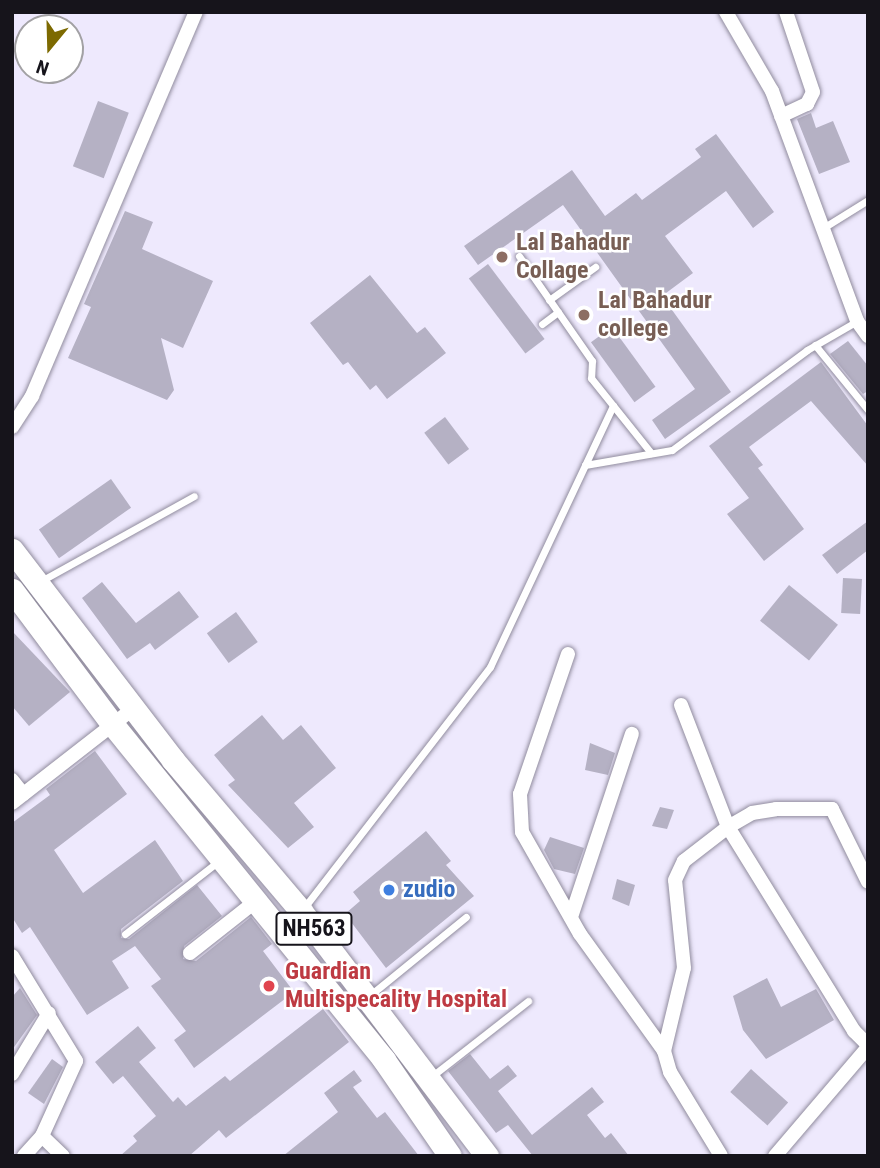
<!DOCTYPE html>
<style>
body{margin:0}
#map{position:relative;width:880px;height:1168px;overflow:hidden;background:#eee9fd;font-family:"Roboto Condensed",sans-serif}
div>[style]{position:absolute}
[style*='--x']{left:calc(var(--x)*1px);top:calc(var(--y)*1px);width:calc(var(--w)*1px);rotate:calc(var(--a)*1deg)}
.building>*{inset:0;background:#b5b1c4;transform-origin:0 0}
.roads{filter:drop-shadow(0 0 2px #918c9e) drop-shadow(0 0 2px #918c9e)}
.service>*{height:7px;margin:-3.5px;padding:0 3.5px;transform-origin:3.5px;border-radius:3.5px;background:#fff}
.minor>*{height:14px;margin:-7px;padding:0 7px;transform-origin:7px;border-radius:7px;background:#fff}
.trunk>*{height:23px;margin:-11.5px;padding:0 11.5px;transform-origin:11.5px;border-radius:11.5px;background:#fff}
.dots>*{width:19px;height:19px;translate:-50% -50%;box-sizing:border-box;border:4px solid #fff;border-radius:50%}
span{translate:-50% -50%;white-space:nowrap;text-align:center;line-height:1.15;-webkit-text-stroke:5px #fff;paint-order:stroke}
.shield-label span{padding:2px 5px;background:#fff;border:2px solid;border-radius:5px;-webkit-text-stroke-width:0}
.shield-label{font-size:23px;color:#16141b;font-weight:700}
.education-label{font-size:24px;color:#785e54;font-weight:700}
.left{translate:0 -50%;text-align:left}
.shop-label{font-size:24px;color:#366cbe;font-weight:700}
.health-label{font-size:24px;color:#be3a42;font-weight:700}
.frame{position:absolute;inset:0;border:14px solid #16141b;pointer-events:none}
.north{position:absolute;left:14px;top:14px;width:70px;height:70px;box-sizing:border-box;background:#fff;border:2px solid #a2a1a4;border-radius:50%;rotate:199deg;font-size:19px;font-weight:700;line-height:28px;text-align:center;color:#16141b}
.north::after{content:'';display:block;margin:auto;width:24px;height:32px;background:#7d6a01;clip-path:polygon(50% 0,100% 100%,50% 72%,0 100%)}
</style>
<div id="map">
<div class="building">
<i style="left:98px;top:101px;width:33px;height:70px;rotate:21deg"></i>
<i style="clip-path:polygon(811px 113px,816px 128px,833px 121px,850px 162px,819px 174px,797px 119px)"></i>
<i style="clip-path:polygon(716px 134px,774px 212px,753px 228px,726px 191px,665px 236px,693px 273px,662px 296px,731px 392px,665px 439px,652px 420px,695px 389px,563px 205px,478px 265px,464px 246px,572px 170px,605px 216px,636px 193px,642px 200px,701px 157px,695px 149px)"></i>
<i style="clip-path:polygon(125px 211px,153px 222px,142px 249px,213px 281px,183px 348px,161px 338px,174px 390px,167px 400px,68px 358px,91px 307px,84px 304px)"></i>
<i style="left:488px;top:264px;width:94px;height:24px;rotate:53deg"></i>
<i style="clip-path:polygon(370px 275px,417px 333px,425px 327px,446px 353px,387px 399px,376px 385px,370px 390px,348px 362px,343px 365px,310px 323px)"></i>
<i style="left:612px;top:327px;width:74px;height:26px;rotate:54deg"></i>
<i style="clip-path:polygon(848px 341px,868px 366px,868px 391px,863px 394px,830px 354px)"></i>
<i style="clip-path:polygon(821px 362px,868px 426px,868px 466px,811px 401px,749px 447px,763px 465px,758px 468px,804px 529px,764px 561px,727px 514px,749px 498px,709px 446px)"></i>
<i style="left:445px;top:417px;width:40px;height:26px;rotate:53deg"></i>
<i style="left:111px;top:479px;width:35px;height:88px;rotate:55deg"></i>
<i style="clip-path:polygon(868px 521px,868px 550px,837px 574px,822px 555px)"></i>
<i style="left:843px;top:578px;width:19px;height:35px;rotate:3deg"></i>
<i style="clip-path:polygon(102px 582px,136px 623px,179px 591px,199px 617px,155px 650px,150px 643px,127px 659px,82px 598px)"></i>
<i style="left:789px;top:585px;width:63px;height:46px;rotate:39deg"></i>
<i style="left:236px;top:612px;width:37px;height:36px;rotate:54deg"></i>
<i style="clip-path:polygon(12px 631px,70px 692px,29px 726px,12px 706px)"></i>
<i style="clip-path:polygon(262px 715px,283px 740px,301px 725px,336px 768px,294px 803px,314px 827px,288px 848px,228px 785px,235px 780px,214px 755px)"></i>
<i style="clip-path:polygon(590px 743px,615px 753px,608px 775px,585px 770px)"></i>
<i style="clip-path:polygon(95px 751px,127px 794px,54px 850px,83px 893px,155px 840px,183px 881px,121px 929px,121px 938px,129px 939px,197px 885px,222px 916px,184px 946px,183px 959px,196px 961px,251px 917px,272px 944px,263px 951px,294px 992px,194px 1068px,174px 1040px,186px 1031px,151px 986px,161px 979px,135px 946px,112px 961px,129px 988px,87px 1015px,30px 927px,22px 933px,12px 917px,12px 823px,50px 795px,46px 789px)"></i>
<i style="clip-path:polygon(660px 807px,674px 810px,667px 829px,652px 826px)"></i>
<i style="clip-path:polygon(426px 831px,451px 861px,446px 865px,474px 896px,386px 968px,345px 914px,360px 901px,353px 892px)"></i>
<i style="clip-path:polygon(550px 837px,584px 848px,575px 874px,554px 869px,544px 850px)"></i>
<i style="clip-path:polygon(617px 879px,635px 885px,629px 906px,612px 899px)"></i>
<i style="clip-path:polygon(767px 978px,781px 1007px,816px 989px,834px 1020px,766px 1059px,743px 1030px,733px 996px)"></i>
<i style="clip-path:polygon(20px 988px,37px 1015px,12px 1050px,12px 997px)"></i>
<i style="clip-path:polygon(323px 1009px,349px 1042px,226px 1138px,219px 1130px,189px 1156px,120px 1156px,137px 1141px,133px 1136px,156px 1116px,123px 1076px,113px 1084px,95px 1062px,138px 1026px,156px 1048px,139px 1062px,173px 1102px,178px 1097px,186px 1106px,225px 1076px,230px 1081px)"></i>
<i style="clip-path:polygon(470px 1054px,490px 1079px,508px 1065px,517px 1076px,498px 1091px,532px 1135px,592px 1087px,604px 1102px,587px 1115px,605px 1138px,611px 1133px,629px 1156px,533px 1156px,508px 1125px,496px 1133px,448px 1071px)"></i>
<i style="clip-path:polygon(52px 1059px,63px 1067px,44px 1104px,28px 1093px)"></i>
<i style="left:751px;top:1069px;width:50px;height:31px;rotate:42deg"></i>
<i style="clip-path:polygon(354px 1070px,362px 1081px,353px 1087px,377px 1118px,385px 1112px,419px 1156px,283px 1156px,338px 1112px,324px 1093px)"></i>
</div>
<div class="roads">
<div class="service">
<i style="--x:823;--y:228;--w:53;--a:-31.9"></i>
<i style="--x:519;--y:256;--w:128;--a:55.2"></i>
<i style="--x:592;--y:361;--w:17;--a:93"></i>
<i style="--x:591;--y:378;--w:96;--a:51.3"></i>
<i style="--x:549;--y:300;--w:57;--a:-35.7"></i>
<i style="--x:542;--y:324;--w:20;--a:-37"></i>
<i style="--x:815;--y:345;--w:84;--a:50.8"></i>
<i style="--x:585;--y:465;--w:88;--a:-9.8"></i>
<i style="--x:672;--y:450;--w:168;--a:-36.5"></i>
<i style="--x:807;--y:350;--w:58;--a:-30.1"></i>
<i style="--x:39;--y:582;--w:177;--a:-29"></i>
<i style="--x:303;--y:909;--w:306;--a:-52.3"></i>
<i style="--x:490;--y:667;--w:289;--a:-64.8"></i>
<i style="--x:125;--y:934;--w:120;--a:-37.9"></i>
<i style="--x:369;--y:996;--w:125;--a:-39.2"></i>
<i style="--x:432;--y:1076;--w:122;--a:-38"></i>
</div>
<div class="minor">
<i style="--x:726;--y:12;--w:91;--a:59.8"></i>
<i style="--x:772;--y:91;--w:245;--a:69.7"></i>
<i style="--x:857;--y:321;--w:19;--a:54"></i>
<i style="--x:781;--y:116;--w:29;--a:-25"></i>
<i style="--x:807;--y:104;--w:13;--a:-63"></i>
<i style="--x:813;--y:92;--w:84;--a:-108.6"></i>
<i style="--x:12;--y:427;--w:37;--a:-57"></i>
<i style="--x:32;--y:396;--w:418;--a:-66.9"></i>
<i style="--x:568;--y:654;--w:148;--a:108.9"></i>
<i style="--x:520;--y:794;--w:38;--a:87"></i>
<i style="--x:522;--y:832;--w:117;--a:60.4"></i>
<i style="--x:580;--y:934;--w:144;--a:54.3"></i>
<i style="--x:664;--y:1051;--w:22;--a:74"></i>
<i style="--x:670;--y:1072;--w:98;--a:58.7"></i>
<i style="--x:681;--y:705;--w:131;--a:68.9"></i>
<i style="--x:728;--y:827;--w:28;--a:-30"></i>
<i style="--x:752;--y:813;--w:24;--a:-9"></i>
<i style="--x:776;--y:809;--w:56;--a:0"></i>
<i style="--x:832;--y:809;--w:81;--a:63.7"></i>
<i style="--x:12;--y:780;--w:18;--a:52"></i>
<i style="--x:12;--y:803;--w:155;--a:-37.9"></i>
<i style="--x:571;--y:917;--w:193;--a:-71.6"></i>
<i style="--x:190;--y:953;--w:84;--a:-38.2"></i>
<i style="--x:12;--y:956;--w:123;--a:58.6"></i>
<i style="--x:76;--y:1061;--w:82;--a:114.4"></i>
<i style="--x:42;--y:1136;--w:29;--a:44"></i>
<i style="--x:664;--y:1051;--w:85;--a:-76.5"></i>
<i style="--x:684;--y:968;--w:88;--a:-95.8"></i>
<i style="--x:675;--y:880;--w:21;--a:-65"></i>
<i style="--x:684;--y:861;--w:56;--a:-37.7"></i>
<i style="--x:728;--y:827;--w:240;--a:58.3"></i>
<i style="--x:854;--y:1031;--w:20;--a:45"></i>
<i style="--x:12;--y:1074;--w:71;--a:-58.8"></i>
<i style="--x:24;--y:1156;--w:27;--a:-48"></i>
<i style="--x:775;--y:1156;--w:143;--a:-49.5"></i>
</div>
<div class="trunk">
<i style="--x:12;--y:550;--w:265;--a:52.5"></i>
<i style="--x:173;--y:760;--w:198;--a:49.7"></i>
<i style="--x:301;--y:911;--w:308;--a:52.8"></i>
<i style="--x:12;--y:590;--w:169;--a:53.2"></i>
<i style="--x:113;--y:725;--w:431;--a:51"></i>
<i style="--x:384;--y:1060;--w:116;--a:55.5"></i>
</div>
</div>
<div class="dots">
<i style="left:502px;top:257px;background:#8d6e63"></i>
<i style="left:584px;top:315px;background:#8d6e63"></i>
<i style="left:389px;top:890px;background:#3f7fe0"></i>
<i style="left:269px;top:986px;background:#e0444e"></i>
</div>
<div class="shield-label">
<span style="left:314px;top:929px">NH563</span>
</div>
<div class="education-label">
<span class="left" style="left:516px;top:257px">Lal Bahadur<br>Collage</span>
<span class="left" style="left:598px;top:315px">Lal Bahadur<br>college</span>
</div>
<div class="shop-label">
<span class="left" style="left:403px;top:890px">zudio</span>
</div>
<div class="health-label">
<span class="left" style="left:285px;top:986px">Guardian<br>Multispecality Hospital</span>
</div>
<div class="frame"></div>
<div class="north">N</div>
</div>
